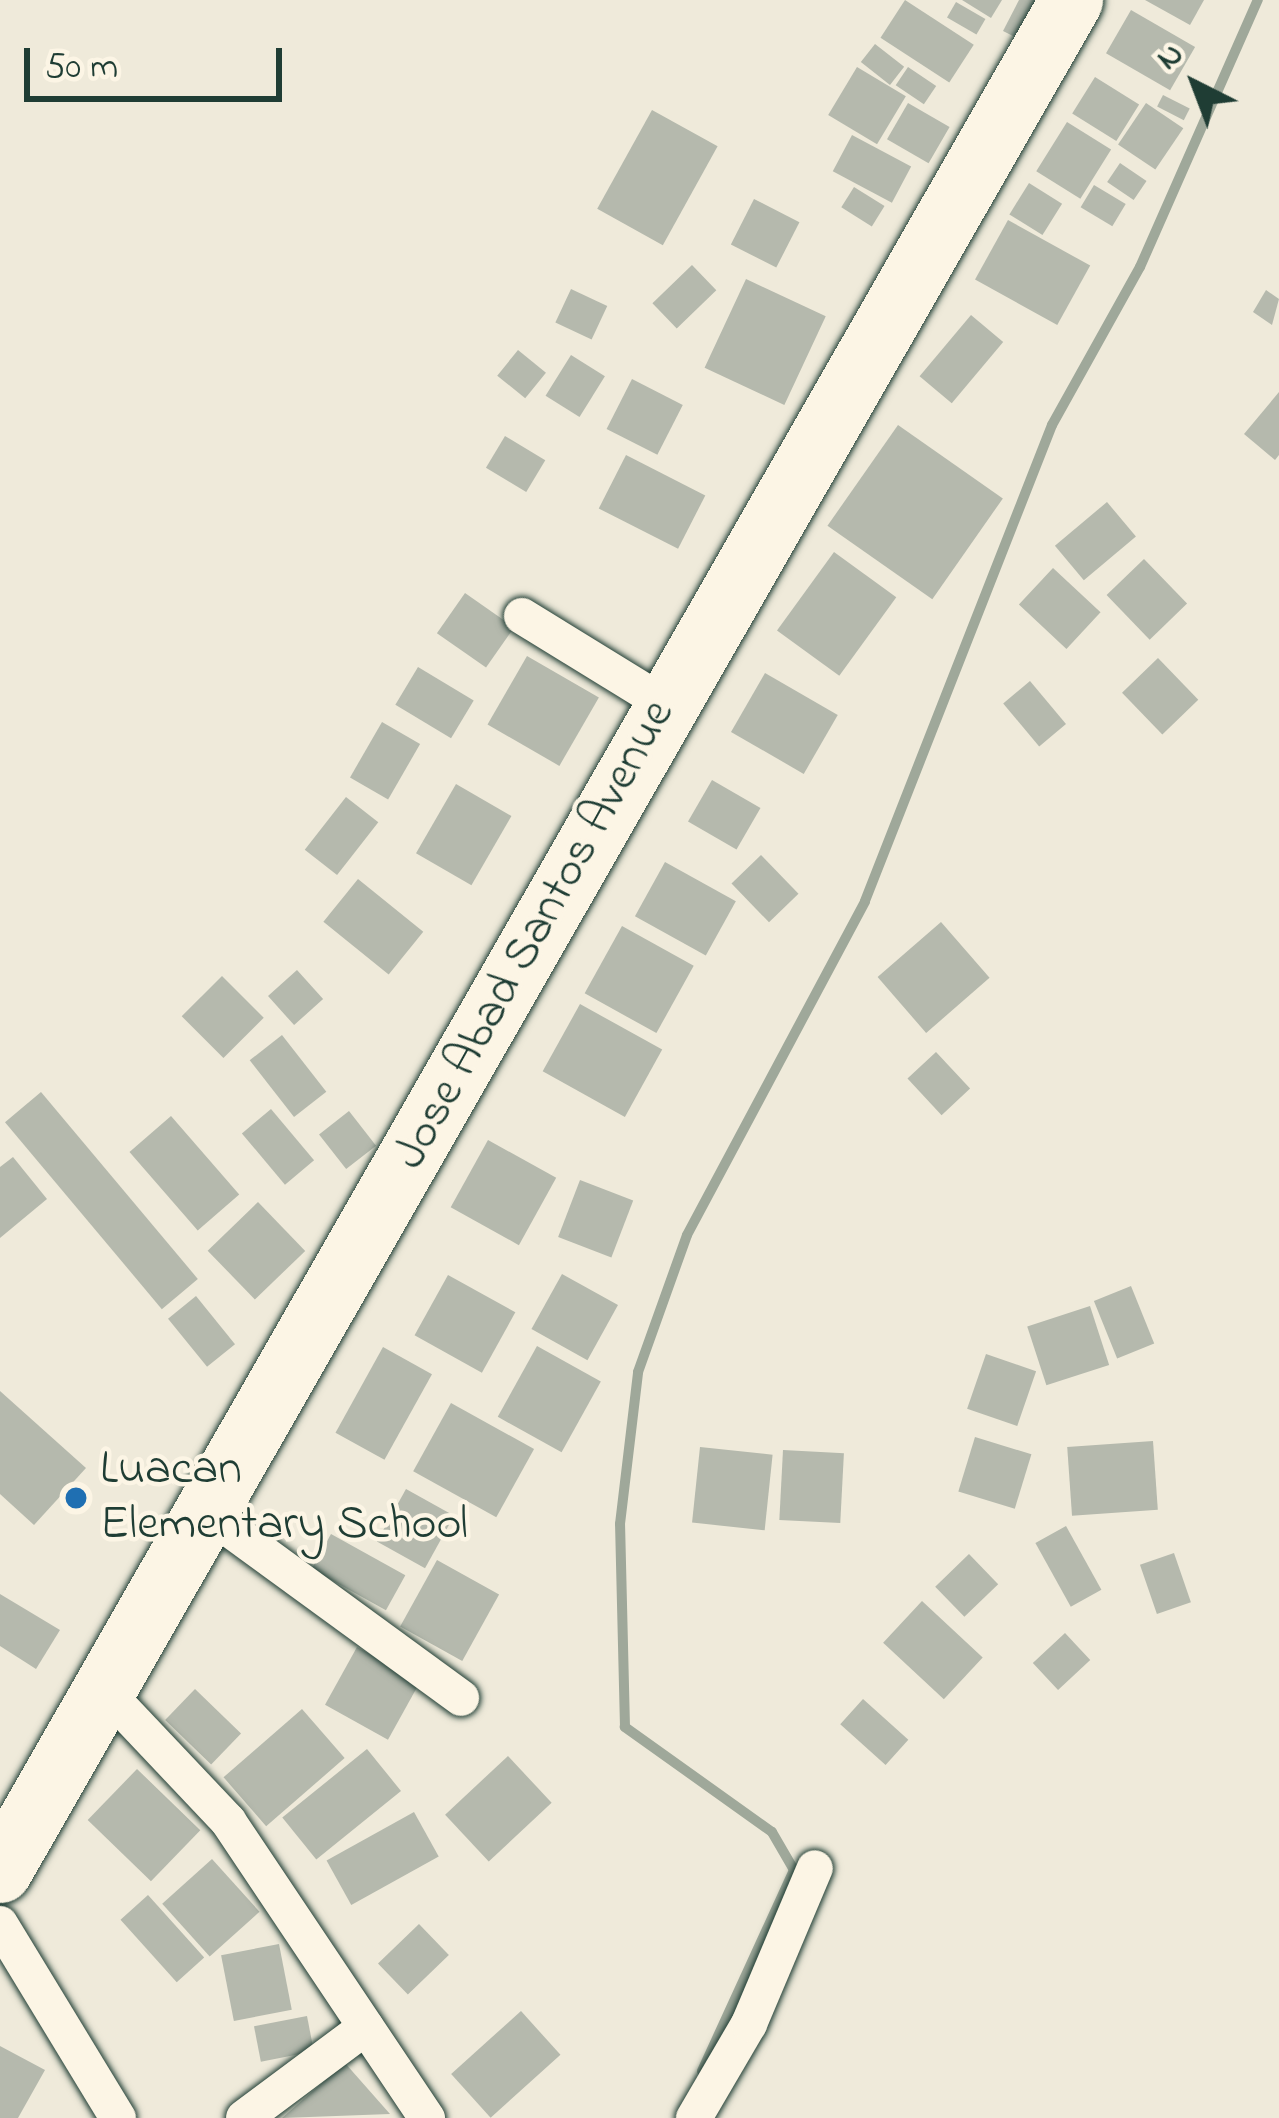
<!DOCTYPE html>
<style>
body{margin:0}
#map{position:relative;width:1279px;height:2118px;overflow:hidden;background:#efeada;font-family:"Indie Flower",sans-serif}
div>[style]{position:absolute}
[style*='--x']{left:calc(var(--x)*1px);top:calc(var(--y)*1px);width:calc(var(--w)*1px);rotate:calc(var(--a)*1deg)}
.stream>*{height:10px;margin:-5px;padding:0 5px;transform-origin:5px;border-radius:5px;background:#9fa89a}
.building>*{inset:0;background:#b5b9ad;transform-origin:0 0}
.roads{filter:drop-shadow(0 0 3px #1f3d34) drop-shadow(0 0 3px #1f3d34)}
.minor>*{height:36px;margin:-18px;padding:0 18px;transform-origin:18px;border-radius:18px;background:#fcf5e5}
.trunk>*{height:63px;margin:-31.5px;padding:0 31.5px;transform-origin:31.5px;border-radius:31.5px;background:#fcf5e5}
.dots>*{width:33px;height:33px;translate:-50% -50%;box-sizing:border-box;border:6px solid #fcf5e5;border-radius:50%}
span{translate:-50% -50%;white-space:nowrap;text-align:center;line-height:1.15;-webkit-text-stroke:9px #fcf5e5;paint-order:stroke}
.street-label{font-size:48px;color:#1f3d34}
.poi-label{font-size:48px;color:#1f3d34}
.left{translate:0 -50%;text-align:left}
.north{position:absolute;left:1135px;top:24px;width:120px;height:120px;-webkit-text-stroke:9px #fcf5e5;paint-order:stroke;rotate:318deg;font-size:33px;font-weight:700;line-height:48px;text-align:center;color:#1f3d34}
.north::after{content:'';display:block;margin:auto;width:42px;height:54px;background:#1f3d34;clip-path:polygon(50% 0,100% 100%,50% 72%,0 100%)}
.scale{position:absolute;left:24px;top:48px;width:258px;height:54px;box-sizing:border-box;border:6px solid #1f3d34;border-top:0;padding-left:15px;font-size:36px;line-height:42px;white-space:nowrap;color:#1f3d34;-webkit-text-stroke:9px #fcf5e5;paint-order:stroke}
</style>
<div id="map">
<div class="stream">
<i style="--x:702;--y:2071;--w:221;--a:-65.4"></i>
<i style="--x:794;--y:1870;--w:44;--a:-120.1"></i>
<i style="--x:772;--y:1832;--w:181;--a:-144.5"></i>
<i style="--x:625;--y:1727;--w:203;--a:-91.4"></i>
<i style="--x:620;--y:1524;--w:153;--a:-83.2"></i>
<i style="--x:638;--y:1372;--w:145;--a:-70.3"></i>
<i style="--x:687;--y:1235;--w:378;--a:-61.9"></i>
<i style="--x:865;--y:901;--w:511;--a:-68.55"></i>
<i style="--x:1052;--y:425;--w:181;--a:-60.9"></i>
<i style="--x:1140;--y:267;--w:292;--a:-66.2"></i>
</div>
<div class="building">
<i style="left:905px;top:0;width:82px;height:45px;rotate:33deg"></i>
<i style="clip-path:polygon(962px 0,1002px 0,991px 18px)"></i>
<i style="clip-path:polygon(1019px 0,1042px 0,1021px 40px,1003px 31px)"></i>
<i style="clip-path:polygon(1145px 0,1204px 0,1190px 25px)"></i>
<i style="left:956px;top:2px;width:34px;height:18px;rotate:30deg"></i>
<i style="left:1131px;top:10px;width:74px;height:50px;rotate:30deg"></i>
<i style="left:875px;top:44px;width:37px;height:23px;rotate:38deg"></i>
<i style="left:857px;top:67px;width:57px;height:56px;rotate:31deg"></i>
<i style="left:908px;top:67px;width:34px;height:22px;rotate:34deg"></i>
<i style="left:1095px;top:77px;width:52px;height:43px;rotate:32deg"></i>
<i style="left:1163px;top:95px;width:30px;height:13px;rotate:27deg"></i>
<i style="left:908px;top:103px;width:48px;height:42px;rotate:30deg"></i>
<i style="left:1146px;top:103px;width:45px;height:50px;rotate:34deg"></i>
<i style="left:652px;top:110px;width:75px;height:113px;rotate:29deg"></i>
<i style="left:1067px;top:122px;width:52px;height:58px;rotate:32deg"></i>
<i style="left:852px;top:135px;width:67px;height:41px;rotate:28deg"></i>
<i style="left:1120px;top:163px;width:32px;height:23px;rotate:34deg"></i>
<i style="left:1029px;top:183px;width:39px;height:37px;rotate:32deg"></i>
<i style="left:1094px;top:185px;width:37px;height:26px;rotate:31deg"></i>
<i style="left:854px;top:187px;width:36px;height:24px;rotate:32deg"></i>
<i style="left:754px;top:199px;width:51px;height:51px;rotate:27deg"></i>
<i style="left:1008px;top:220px;width:94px;height:68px;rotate:29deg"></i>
<i style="left:692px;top:265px;width:35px;height:55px;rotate:46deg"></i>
<i style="left:746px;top:279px;width:88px;height:98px;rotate:25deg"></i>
<i style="left:571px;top:289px;width:40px;height:37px;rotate:25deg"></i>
<i style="clip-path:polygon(1266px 290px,1279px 299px,1272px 325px,1253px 312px)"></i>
<i style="left:971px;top:315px;width:42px;height:80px;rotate:40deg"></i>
<i style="left:518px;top:350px;width:36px;height:33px;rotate:39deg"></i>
<i style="left:571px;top:355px;width:40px;height:48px;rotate:32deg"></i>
<i style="left:632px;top:379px;width:57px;height:56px;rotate:27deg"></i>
<i style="clip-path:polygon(1279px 392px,1279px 455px,1275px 460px,1244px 434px)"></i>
<i style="left:898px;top:425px;width:128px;height:123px;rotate:35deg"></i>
<i style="left:505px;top:436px;width:47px;height:37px;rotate:31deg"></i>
<i style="left:626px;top:455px;width:89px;height:60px;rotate:27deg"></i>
<i style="left:1107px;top:502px;width:45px;height:68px;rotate:50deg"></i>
<i style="left:834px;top:552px;width:77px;height:97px;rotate:36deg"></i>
<i style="left:1144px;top:559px;width:62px;height:52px;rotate:46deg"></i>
<i style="left:1053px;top:568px;width:65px;height:50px;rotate:43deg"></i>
<i style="left:465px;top:593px;width:60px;height:49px;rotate:35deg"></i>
<i style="left:527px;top:656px;width:83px;height:79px;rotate:30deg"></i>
<i style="left:1158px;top:658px;width:58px;height:50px;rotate:46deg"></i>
<i style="left:418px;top:667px;width:65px;height:44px;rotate:31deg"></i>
<i style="left:765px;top:673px;width:84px;height:68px;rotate:30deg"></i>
<i style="left:1030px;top:681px;width:56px;height:35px;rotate:50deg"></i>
<i style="left:382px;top:722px;width:44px;height:64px;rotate:30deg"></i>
<i style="left:712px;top:780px;width:56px;height:48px;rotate:30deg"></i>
<i style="left:456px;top:784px;width:64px;height:80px;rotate:30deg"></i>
<i style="left:346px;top:797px;width:41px;height:67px;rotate:38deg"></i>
<i style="left:761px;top:855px;width:54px;height:41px;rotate:46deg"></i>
<i style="left:665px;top:862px;width:81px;height:62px;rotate:29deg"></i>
<i style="left:358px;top:879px;width:84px;height:55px;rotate:39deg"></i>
<i style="left:941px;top:922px;width:74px;height:84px;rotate:49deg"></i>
<i style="left:622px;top:926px;width:82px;height:77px;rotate:29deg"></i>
<i style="left:297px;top:970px;width:39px;height:39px;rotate:48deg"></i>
<i style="left:222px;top:976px;width:59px;height:57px;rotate:45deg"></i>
<i style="left:580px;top:1004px;width:94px;height:77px;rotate:29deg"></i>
<i style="left:282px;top:1035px;width:72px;height:41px;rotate:52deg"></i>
<i style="left:936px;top:1052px;width:50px;height:39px;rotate:47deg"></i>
<i style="left:41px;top:1092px;width:244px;height:47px;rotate:50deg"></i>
<i style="left:271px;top:1109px;width:67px;height:38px;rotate:50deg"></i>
<i style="left:349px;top:1111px;width:44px;height:38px;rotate:52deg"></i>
<i style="left:171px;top:1116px;width:104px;height:55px;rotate:49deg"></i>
<i style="left:488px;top:1140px;width:78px;height:77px;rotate:29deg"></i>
<i style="clip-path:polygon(13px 1157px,47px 1199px,0 1238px,0 1167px)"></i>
<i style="left:580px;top:1180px;width:57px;height:61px;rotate:21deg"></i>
<i style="left:258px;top:1202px;width:68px;height:70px;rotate:46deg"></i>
<i style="left:562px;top:1274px;width:64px;height:63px;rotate:29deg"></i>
<i style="left:448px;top:1275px;width:77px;height:69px;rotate:29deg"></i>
<i style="left:1131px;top:1286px;width:62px;height:40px;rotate:68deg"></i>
<i style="left:196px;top:1296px;width:62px;height:36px;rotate:51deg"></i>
<i style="left:1090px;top:1306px;width:62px;height:66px;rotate:72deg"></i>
<i style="left:537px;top:1346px;width:73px;height:81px;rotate:29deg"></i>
<i style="left:383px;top:1347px;width:56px;height:98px;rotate:29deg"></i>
<i style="left:986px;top:1354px;width:53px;height:58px;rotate:19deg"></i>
<i style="clip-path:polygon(0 1391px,86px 1468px,34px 1525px,0 1494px)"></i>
<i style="left:451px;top:1403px;width:95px;height:78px;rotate:29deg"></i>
<i style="left:975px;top:1437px;width:59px;height:57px;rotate:17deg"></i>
<i style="left:1153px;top:1441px;width:69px;height:86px;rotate:86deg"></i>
<i style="left:700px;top:1447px;width:73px;height:76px;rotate:6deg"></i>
<i style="left:783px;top:1450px;width:61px;height:70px;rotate:3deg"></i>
<i style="left:406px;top:1489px;width:55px;height:60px;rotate:29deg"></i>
<i style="left:1066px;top:1526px;width:73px;height:35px;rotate:61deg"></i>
<i style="left:331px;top:1534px;width:85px;height:40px;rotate:29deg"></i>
<i style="left:1174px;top:1553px;width:52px;height:36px;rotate:71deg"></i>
<i style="left:969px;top:1554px;width:42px;height:47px;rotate:46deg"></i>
<i style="left:437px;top:1560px;width:71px;height:76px;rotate:29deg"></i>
<i style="clip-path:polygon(0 1594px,60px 1630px,36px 1669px,0 1646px)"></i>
<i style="left:922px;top:1601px;width:83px;height:57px;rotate:43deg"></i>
<i style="left:1065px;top:1633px;width:37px;height:44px;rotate:47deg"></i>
<i style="left:357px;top:1647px;width:72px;height:66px;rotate:29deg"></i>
<i style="left:195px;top:1689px;width:64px;height:43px;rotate:44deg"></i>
<i style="left:863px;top:1699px;width:61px;height:34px;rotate:42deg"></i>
<i style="left:302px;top:1709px;width:65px;height:104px;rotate:49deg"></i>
<i style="left:367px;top:1749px;width:54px;height:109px;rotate:51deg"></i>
<i style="left:508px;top:1756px;width:64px;height:86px;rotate:47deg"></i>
<i style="left:137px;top:1769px;width:88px;height:71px;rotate:44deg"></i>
<i style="left:414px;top:1812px;width:51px;height:100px;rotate:61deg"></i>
<i style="left:212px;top:1859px;width:71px;height:67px;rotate:48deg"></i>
<i style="left:148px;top:1895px;width:84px;height:37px;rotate:48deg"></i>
<i style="left:419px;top:1924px;width:43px;height:57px;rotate:46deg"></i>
<i style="left:279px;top:1944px;width:67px;height:59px;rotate:79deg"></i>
<i style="left:521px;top:2011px;width:59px;height:94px;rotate:48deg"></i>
<i style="left:307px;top:2016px;width:36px;height:54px;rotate:79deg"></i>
<i style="clip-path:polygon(0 2046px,45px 2070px,18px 2118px,0 2118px)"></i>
<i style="clip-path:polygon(345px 2063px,390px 2114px,282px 2118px)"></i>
</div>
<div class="roads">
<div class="minor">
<i style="--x:522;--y:616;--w:168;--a:31.6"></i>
<i style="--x:209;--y:1514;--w:312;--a:36.1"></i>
<i style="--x:106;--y:1692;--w:178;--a:46.6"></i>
<i style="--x:228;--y:1821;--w:358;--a:56.2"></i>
<i style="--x:0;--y:1924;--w:227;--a:58.7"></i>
<i style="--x:244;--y:2118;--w:152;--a:-36.7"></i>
<i style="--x:694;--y:2118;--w:109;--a:-59.7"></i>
<i style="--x:749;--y:2024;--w:169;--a:-67.1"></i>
</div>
<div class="trunk">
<i style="--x:0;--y:1871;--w:2156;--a:-60.21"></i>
</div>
</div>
<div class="dots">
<i style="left:76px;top:1498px;background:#1f6fb2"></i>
</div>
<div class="street-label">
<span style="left:535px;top:935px;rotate:-61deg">Jose Abad Santos Avenue</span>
</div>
<div class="poi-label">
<span class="left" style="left:100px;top:1498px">Luacan<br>Elementary School</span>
</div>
<div class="north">N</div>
<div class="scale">50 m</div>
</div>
